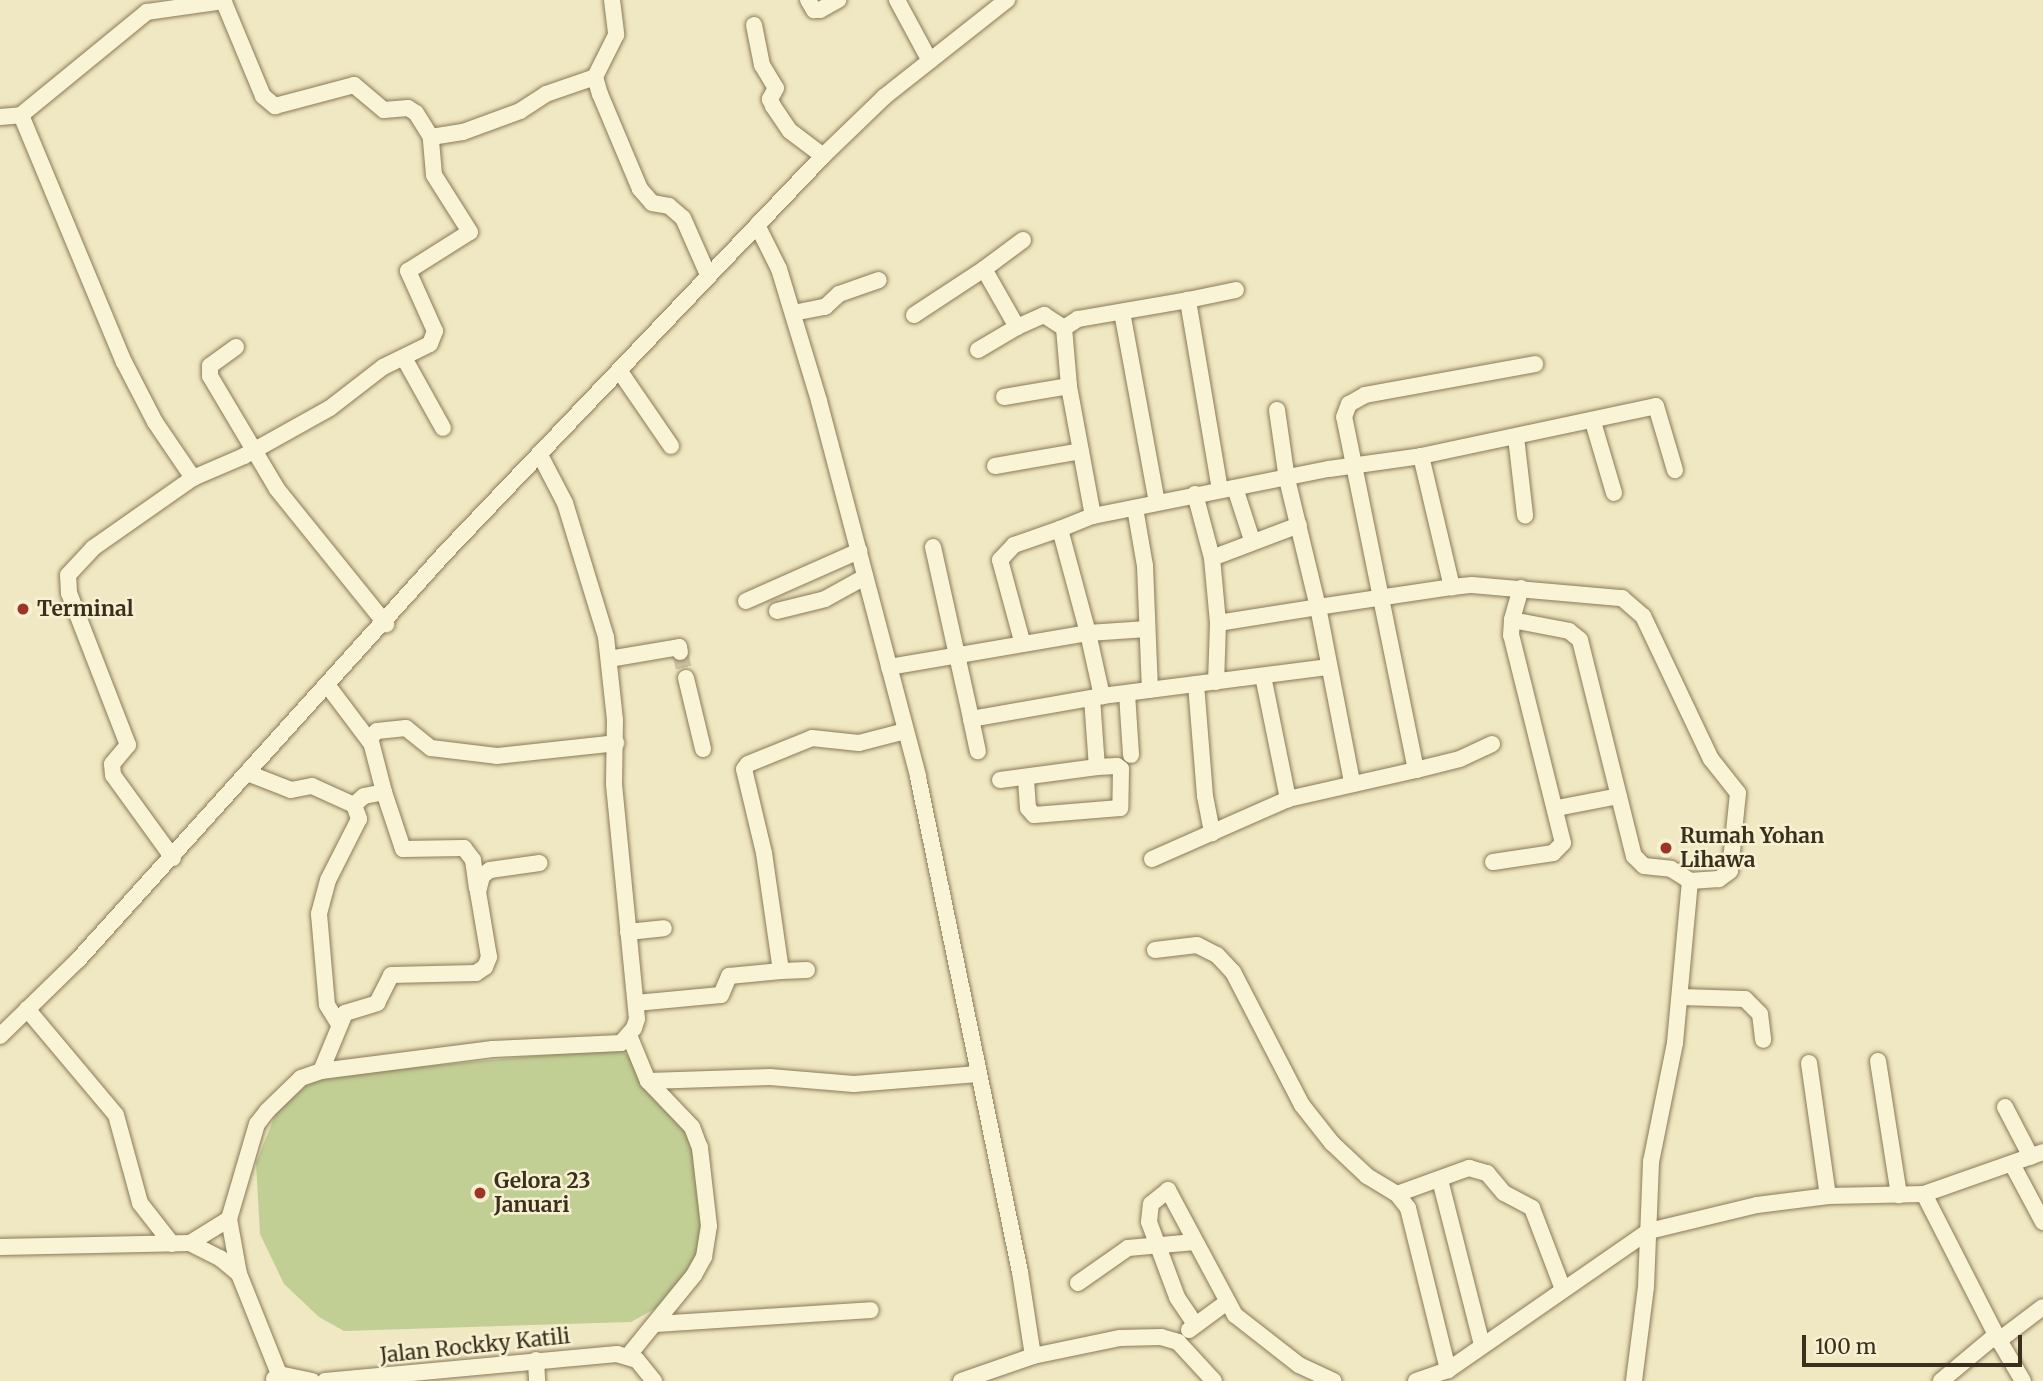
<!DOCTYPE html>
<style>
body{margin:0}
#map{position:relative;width:2043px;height:1381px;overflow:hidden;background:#f0e8c2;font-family:Merriweather,serif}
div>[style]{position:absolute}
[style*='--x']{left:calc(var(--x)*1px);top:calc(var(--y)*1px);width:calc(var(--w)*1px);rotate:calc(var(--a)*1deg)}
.green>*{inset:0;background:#c1cf95}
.minor-tunnel>*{height:16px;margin-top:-8px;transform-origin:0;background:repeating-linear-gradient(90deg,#ccc3a1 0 16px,transparent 0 24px)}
.roads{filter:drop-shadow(0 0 2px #8b7a58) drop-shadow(0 0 2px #8b7a58)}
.minor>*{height:16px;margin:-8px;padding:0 8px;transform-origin:8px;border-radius:8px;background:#faf4d6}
.dots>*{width:19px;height:19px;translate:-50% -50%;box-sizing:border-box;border:4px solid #f7f1d2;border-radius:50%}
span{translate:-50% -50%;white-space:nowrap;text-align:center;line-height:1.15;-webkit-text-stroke:5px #f7f1d2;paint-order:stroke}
.poi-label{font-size:21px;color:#3a2f1d;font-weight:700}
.left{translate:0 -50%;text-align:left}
.street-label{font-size:21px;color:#3a2f1d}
.scale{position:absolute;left:1802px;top:1335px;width:220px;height:32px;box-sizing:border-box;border:4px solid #3a2f1d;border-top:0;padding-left:9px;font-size:21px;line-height:24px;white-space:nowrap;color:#3a2f1d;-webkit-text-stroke:5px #f7f1d2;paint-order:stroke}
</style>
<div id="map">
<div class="green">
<i style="clip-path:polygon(620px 1048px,686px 1114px,700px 1158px,705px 1224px,692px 1269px,667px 1302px,631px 1322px,344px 1331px,319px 1317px,284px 1284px,260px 1234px,256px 1163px,280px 1103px,310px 1077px)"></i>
</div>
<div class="minor-tunnel">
<i style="--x:680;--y:652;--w:27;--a:77"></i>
</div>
<div class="roads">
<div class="minor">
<i style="--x:223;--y:0;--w:104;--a:67.4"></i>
<i style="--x:263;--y:96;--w:16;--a:40"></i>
<i style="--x:275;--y:106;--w:82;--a:-14.9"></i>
<i style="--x:354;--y:85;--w:39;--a:40"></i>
<i style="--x:384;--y:110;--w:24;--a:-5"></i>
<i style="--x:408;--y:108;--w:9;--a:32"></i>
<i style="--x:416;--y:113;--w:28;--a:58"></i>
<i style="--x:431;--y:137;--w:32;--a:-9"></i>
<i style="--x:463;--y:132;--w:61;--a:-20.2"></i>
<i style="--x:520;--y:111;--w:31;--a:-33"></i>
<i style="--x:546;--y:94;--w:52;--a:-19.1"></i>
<i style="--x:612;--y:0;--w:35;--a:83"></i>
<i style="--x:616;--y:35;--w:47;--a:116.6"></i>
<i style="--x:595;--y:77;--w:18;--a:74"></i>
<i style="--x:600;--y:94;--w:103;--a:67.2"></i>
<i style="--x:640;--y:189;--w:18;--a:49"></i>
<i style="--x:652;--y:203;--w:17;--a:10"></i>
<i style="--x:669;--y:206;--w:18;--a:41"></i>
<i style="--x:683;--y:218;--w:64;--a:66.2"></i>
<i style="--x:808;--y:0;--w:12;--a:59"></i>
<i style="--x:814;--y:10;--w:6;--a:0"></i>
<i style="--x:820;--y:10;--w:21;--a:-29"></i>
<i style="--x:897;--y:0;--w:69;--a:61.6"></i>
<i style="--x:754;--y:25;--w:41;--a:78.7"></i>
<i style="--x:762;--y:65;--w:27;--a:59"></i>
<i style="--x:776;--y:88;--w:13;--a:119"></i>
<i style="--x:770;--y:99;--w:8;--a:67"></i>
<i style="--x:773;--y:106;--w:30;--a:56"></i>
<i style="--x:790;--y:131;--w:41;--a:37.1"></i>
<i style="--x:21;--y:115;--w:268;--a:67.4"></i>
<i style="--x:124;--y:362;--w:68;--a:62.7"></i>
<i style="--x:155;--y:422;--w:68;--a:55.8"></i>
<i style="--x:0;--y:117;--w:21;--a:-5"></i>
<i style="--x:21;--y:115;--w:163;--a:-39.3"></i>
<i style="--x:147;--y:12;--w:78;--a:-8.1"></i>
<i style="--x:757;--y:225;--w:49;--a:63.4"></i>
<i style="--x:779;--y:269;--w:138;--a:73.1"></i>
<i style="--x:819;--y:401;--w:389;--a:75.2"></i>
<i style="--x:918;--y:777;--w:505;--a:78.36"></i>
<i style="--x:1020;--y:1272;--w:85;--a:81.2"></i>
<i style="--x:1023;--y:240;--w:49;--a:143.4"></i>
<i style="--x:984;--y:269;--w:67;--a:60.4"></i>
<i style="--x:1017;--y:327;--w:30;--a:-24"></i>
<i style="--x:1044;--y:315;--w:24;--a:33"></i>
<i style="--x:1122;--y:312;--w:193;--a:79.6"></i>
<i style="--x:793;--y:313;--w:33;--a:-11"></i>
<i style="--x:825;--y:307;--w:19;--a:-43"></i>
<i style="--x:839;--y:294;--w:42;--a:-19.3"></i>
<i style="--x:914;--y:315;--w:84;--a:-33.3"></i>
<i style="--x:236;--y:347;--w:32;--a:144"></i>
<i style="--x:210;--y:366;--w:10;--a:90"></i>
<i style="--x:210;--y:376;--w:131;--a:59.3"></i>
<i style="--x:277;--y:489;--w:174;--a:51.1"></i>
<i style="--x:978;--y:350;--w:45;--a:-30.5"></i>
<i style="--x:404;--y:358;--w:80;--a:60.9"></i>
<i style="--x:619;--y:370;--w:92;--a:55.6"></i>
<i style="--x:1004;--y:397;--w:66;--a:-9.6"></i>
<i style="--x:1277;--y:410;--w:70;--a:81.8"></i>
<i style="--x:1287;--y:479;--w:132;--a:76.4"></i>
<i style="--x:1318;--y:607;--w:135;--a:-8.5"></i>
<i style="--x:1593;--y:422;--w:74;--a:73.5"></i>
<i style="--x:1516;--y:437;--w:79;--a:83.4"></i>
<i style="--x:1421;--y:456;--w:135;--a:76.7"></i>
<i style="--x:1452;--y:587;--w:20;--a:-6"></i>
<i style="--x:1472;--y:585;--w:151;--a:5"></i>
<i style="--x:1622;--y:598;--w:28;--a:41"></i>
<i style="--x:1643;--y:616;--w:158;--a:64.6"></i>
<i style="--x:1711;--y:759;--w:43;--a:51.5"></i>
<i style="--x:1738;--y:793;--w:78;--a:95.9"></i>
<i style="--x:1730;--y:871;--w:14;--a:144"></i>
<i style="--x:1719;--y:879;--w:29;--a:176"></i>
<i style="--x:995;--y:466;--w:87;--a:-9.9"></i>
<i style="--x:1235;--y:488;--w:55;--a:71.9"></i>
<i style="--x:1220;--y:490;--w:193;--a:-99.6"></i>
<i style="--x:1188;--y:300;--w:49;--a:-11.8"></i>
<i style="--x:1195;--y:494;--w:66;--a:75.1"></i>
<i style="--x:1212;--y:558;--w:65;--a:84.7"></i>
<i style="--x:1218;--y:623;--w:59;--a:91.9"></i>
<i style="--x:1135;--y:508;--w:59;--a:80.2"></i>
<i style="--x:1145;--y:566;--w:124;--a:87.7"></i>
<i style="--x:1093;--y:516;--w:132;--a:-100.5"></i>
<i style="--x:1069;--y:386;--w:58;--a:-94.9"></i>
<i style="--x:1064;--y:328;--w:17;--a:-33"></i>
<i style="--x:1078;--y:319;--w:112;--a:-9.8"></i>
<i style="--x:933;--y:547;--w:176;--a:77.5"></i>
<i style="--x:971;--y:719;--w:133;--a:-10"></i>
<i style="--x:1212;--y:558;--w:93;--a:-20.8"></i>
<i style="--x:1521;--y:588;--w:33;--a:106"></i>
<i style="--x:1512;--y:620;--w:58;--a:10.9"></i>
<i style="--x:1569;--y:631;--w:14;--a:39"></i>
<i style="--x:1580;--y:640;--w:223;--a:76"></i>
<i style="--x:1634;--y:856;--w:14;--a:45"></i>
<i style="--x:1644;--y:866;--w:27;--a:6"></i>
<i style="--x:1671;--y:869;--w:22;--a:32"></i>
<i style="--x:1690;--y:881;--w:163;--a:95.3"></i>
<i style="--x:1675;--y:1043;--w:121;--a:101.4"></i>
<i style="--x:1651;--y:1162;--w:125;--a:92.3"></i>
<i style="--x:1646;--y:1287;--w:95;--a:97.3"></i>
<i style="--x:746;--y:601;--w:124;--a:-23.9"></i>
<i style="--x:777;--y:611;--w:49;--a:-14"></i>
<i style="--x:825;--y:599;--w:46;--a:-28.8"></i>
<i style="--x:1218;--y:623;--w:101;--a:-9.1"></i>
<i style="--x:1318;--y:607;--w:178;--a:79"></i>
<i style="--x:1147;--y:629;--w:59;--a:176.1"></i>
<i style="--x:1088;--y:633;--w:65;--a:77.5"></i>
<i style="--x:1102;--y:696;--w:229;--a:-7.3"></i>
<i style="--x:1022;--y:641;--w:84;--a:-105.2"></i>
<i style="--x:1000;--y:560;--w:21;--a:-47"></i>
<i style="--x:1014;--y:545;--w:49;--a:-19.2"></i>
<i style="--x:609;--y:659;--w:71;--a:-9.7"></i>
<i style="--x:679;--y:647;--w:5;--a:79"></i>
<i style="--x:889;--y:667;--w:202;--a:-9.7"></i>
<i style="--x:1088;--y:633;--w:108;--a:-105.1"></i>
<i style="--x:1060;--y:529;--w:35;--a:-22"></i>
<i style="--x:1093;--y:516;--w:241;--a:-11.3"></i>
<i style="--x:1329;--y:469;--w:93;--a:-8"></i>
<i style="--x:1421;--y:456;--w:240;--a:-12"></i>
<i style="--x:1656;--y:406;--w:67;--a:73.5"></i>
<i style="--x:1263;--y:676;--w:126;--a:78.5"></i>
<i style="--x:686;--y:678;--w:73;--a:76.5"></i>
<i style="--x:1196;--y:684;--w:112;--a:85.4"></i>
<i style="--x:1205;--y:796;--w:38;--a:79"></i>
<i style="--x:328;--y:686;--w:71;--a:53"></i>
<i style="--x:1127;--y:694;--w:61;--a:86.2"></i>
<i style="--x:1092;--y:698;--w:69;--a:85.9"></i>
<i style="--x:971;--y:719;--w:33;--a:78"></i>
<i style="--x:1492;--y:744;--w:35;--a:155"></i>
<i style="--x:1460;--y:759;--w:45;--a:166"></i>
<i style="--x:1416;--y:770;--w:360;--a:-101.5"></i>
<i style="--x:1344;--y:417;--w:14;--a:-69"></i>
<i style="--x:1349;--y:404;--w:18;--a:-29"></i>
<i style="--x:1365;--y:395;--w:173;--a:-10.3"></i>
<i style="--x:250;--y:774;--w:44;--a:21.3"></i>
<i style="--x:291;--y:790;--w:21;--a:-11"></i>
<i style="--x:312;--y:786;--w:46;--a:24.3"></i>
<i style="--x:354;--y:805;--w:15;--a:70"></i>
<i style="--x:359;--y:819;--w:68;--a:116.9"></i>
<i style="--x:328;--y:880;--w:35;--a:105"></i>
<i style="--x:319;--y:914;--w:91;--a:85"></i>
<i style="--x:327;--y:1005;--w:22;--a:58"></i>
<i style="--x:1000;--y:780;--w:98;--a:-7.6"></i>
<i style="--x:1097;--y:767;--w:20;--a:-3"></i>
<i style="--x:1117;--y:766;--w:5;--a:37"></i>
<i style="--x:1121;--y:769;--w:39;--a:91"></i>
<i style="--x:1120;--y:808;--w:86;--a:175.3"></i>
<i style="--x:1034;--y:815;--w:9;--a:-131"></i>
<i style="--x:1028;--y:808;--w:31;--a:-94"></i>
<i style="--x:384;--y:792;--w:60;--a:71.6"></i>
<i style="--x:403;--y:849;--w:61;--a:-0.9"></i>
<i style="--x:464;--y:848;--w:15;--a:53"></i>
<i style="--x:473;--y:860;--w:29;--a:82"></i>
<i style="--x:354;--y:805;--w:13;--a:-42"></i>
<i style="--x:364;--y:796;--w:20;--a:-11"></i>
<i style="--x:384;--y:792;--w:56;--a:-104.5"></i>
<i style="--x:370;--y:738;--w:10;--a:-45"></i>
<i style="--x:377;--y:731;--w:29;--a:-6"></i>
<i style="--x:406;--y:728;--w:32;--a:39"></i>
<i style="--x:431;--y:748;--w:66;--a:6.9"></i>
<i style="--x:497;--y:756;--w:120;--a:-6.2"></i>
<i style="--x:1557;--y:808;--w:63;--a:-11"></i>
<i style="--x:173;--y:858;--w:102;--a:-125.9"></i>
<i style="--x:113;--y:775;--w:11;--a:-95"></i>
<i style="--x:112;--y:764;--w:25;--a:-50"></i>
<i style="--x:128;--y:745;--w:163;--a:-111.2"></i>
<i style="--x:69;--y:593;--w:18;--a:-93"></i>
<i style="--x:68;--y:575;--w:37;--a:-47"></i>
<i style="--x:93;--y:548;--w:122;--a:-35"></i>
<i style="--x:193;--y:478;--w:56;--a:-23.3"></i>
<i style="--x:244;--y:456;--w:98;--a:-29.2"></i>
<i style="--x:330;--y:408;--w:67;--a:-37.7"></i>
<i style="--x:383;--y:367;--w:52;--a:-26.1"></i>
<i style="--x:430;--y:344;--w:14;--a:-69"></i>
<i style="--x:435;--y:331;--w:66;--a:-114.2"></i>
<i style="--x:408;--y:271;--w:73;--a:-32.2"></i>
<i style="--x:470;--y:232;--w:67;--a:-122.3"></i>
<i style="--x:434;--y:175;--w:38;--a:-95"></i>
<i style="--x:1152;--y:859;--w:149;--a:-23.8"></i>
<i style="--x:1288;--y:799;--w:131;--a:-12.8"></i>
<i style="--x:1493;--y:862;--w:61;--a:-8.5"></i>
<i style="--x:1553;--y:853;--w:14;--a:-45"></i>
<i style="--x:1563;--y:843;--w:214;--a:-104"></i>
<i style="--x:1511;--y:635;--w:15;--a:-86"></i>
<i style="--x:628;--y:932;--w:36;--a:-6"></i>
<i style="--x:1155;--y:950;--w:42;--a:-6.8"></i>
<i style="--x:1197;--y:945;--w:22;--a:27"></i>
<i style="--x:1217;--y:955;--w:23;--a:47"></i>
<i style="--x:1233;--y:972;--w:150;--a:62.6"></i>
<i style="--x:1302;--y:1105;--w:48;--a:51.7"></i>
<i style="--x:1332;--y:1143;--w:48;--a:43.3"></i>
<i style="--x:1367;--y:1176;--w:35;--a:31"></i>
<i style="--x:1397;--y:1194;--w:18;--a:52"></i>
<i style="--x:1408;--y:1208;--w:167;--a:76.1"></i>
<i style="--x:781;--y:971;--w:26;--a:-2"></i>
<i style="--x:1681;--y:997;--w:64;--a:1.8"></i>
<i style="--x:1745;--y:999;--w:21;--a:45"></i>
<i style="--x:1760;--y:1014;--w:26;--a:83"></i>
<i style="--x:636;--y:1003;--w:85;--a:-5.4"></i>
<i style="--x:721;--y:995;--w:21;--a:-67"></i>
<i style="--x:729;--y:976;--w:52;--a:-5.5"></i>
<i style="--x:781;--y:971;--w:119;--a:-98.2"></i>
<i style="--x:764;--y:853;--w:86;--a:-103.4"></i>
<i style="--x:744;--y:769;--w:6;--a:-51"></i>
<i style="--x:748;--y:764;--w:69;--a:-22.1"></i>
<i style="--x:812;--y:738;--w:47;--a:6.1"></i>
<i style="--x:859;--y:743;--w:48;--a:-14.6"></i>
<i style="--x:27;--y:1009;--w:138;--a:50"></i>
<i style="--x:116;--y:1115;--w:91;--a:74.7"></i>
<i style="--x:140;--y:1203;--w:52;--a:52"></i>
<i style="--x:629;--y:1035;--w:50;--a:67.6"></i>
<i style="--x:648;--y:1081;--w:122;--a:-1.9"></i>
<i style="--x:770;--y:1077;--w:84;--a:4.8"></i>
<i style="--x:854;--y:1084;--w:124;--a:-4.6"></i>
<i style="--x:0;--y:1036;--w:109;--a:-44.3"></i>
<i style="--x:78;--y:960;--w:548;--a:-47.96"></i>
<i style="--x:445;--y:553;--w:548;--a:-46.4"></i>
<i style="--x:823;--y:156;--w:85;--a:-44"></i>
<i style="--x:884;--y:97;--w:157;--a:-38.3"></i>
<i style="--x:1878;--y:1061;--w:136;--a:81.1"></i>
<i style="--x:1809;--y:1063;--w:134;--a:81.9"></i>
<i style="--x:321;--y:1071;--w:63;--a:-67.5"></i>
<i style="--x:345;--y:1013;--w:34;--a:-17"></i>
<i style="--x:377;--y:1003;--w:31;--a:-63"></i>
<i style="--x:391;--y:975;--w:85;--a:-1.3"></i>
<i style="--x:476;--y:973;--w:11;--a:-34"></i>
<i style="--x:485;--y:967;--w:11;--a:-68"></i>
<i style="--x:489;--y:957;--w:66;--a:-99.6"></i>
<i style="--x:478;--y:892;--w:16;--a:-76"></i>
<i style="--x:482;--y:876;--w:10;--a:-37"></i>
<i style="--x:490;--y:870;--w:50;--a:-8"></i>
<i style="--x:2005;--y:1107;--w:56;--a:62.5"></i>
<i style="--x:2012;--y:1164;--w:66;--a:61.9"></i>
<i style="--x:1440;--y:1180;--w:170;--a:75.7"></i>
<i style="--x:1397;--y:1194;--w:77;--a:-19.9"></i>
<i style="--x:1469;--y:1168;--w:19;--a:16"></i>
<i style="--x:1487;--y:1173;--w:26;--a:50"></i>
<i style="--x:1504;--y:1193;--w:32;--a:28"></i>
<i style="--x:1532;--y:1208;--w:87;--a:69.1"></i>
<i style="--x:1924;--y:1194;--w:158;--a:62.9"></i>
<i style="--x:1996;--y:1335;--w:72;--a:140.1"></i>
<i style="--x:229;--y:1219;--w:56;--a:79.7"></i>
<i style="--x:239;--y:1274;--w:108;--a:68.2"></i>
<i style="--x:190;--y:1243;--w:34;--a:27"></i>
<i style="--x:220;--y:1258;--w:25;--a:40"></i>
<i style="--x:0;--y:1247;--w:190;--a:-1.2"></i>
<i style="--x:190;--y:1243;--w:46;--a:-31.6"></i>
<i style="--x:229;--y:1219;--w:99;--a:-73.6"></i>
<i style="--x:257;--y:1124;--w:16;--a:-52"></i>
<i style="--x:267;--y:1111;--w:47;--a:-44.1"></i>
<i style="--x:301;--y:1078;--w:21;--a:-19"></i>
<i style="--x:321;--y:1071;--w:173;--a:-7.3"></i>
<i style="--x:493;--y:1049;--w:128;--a:-2.7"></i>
<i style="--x:621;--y:1043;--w:20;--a:-49"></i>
<i style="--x:634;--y:1028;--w:9;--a:-72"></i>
<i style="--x:637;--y:1019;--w:237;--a:-95.6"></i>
<i style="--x:614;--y:783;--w:63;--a:-89.1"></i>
<i style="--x:615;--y:720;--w:83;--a:-96.2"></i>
<i style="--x:606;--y:637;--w:140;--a:-107"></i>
<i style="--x:565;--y:503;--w:56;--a:-117.5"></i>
<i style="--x:1078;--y:1283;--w:61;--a:-35"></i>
<i style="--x:1128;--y:1248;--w:67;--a:-5.1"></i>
<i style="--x:656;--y:1324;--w:215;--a:-3.7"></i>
<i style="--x:1195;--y:1324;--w:32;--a:-124"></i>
<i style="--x:1177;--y:1297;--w:80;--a:-110.5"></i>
<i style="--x:1149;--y:1222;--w:18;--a:-84"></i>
<i style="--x:1151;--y:1204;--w:22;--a:-39"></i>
<i style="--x:1168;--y:1190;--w:142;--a:61.8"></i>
<i style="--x:1235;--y:1315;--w:81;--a:38"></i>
<i style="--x:1299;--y:1365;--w:38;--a:25"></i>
<i style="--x:1189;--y:1330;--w:47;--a:-36.4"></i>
<i style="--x:1996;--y:1335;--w:53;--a:59.6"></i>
<i style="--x:1998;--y:1341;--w:56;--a:-37.1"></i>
<i style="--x:628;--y:1356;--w:104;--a:-50.8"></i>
<i style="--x:694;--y:1275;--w:21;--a:-61"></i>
<i style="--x:704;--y:1257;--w:31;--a:-81"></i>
<i style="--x:709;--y:1226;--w:79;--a:-96.6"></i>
<i style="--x:700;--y:1148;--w:22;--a:-111"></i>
<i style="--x:692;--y:1127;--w:64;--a:-133.7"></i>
<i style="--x:536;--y:1360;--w:21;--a:87"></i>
<i style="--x:274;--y:1379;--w:7;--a:-45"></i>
<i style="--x:279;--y:1374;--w:34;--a:12"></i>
<i style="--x:325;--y:1381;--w:293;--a:-5.3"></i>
<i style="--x:617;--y:1354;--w:21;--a:17"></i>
<i style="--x:637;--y:1360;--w:27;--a:51"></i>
<i style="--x:961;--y:1381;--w:76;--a:-19.1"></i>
<i style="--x:1033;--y:1356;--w:89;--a:-11.7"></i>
<i style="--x:1120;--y:1338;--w:41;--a:-1.4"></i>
<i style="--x:1161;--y:1337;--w:18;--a:16"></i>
<i style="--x:1178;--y:1342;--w:53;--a:47.3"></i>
<i style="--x:1416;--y:1381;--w:34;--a:-19"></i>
<i style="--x:1448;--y:1370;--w:244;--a:-34.7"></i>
<i style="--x:1649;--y:1231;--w:111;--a:-13.5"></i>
<i style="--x:1757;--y:1205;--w:72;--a:-7.2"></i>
<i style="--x:1828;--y:1196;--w:96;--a:-1.2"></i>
<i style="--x:1924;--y:1194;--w:126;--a:-19.4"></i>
</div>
</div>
<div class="dots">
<i style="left:23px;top:609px;background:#9d3425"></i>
<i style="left:1666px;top:848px;background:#9d3425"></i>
<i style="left:480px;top:1193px;background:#9d3425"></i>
</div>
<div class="poi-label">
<span class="left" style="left:37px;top:609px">Terminal</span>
<span class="left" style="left:1680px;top:848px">Rumah Yohan<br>Lihawa</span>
<span class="left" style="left:494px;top:1193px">Gelora 23<br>Januari</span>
</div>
<div class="street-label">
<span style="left:475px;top:1346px;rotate:-6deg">Jalan Rockky Katili</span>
</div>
<div class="scale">100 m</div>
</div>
